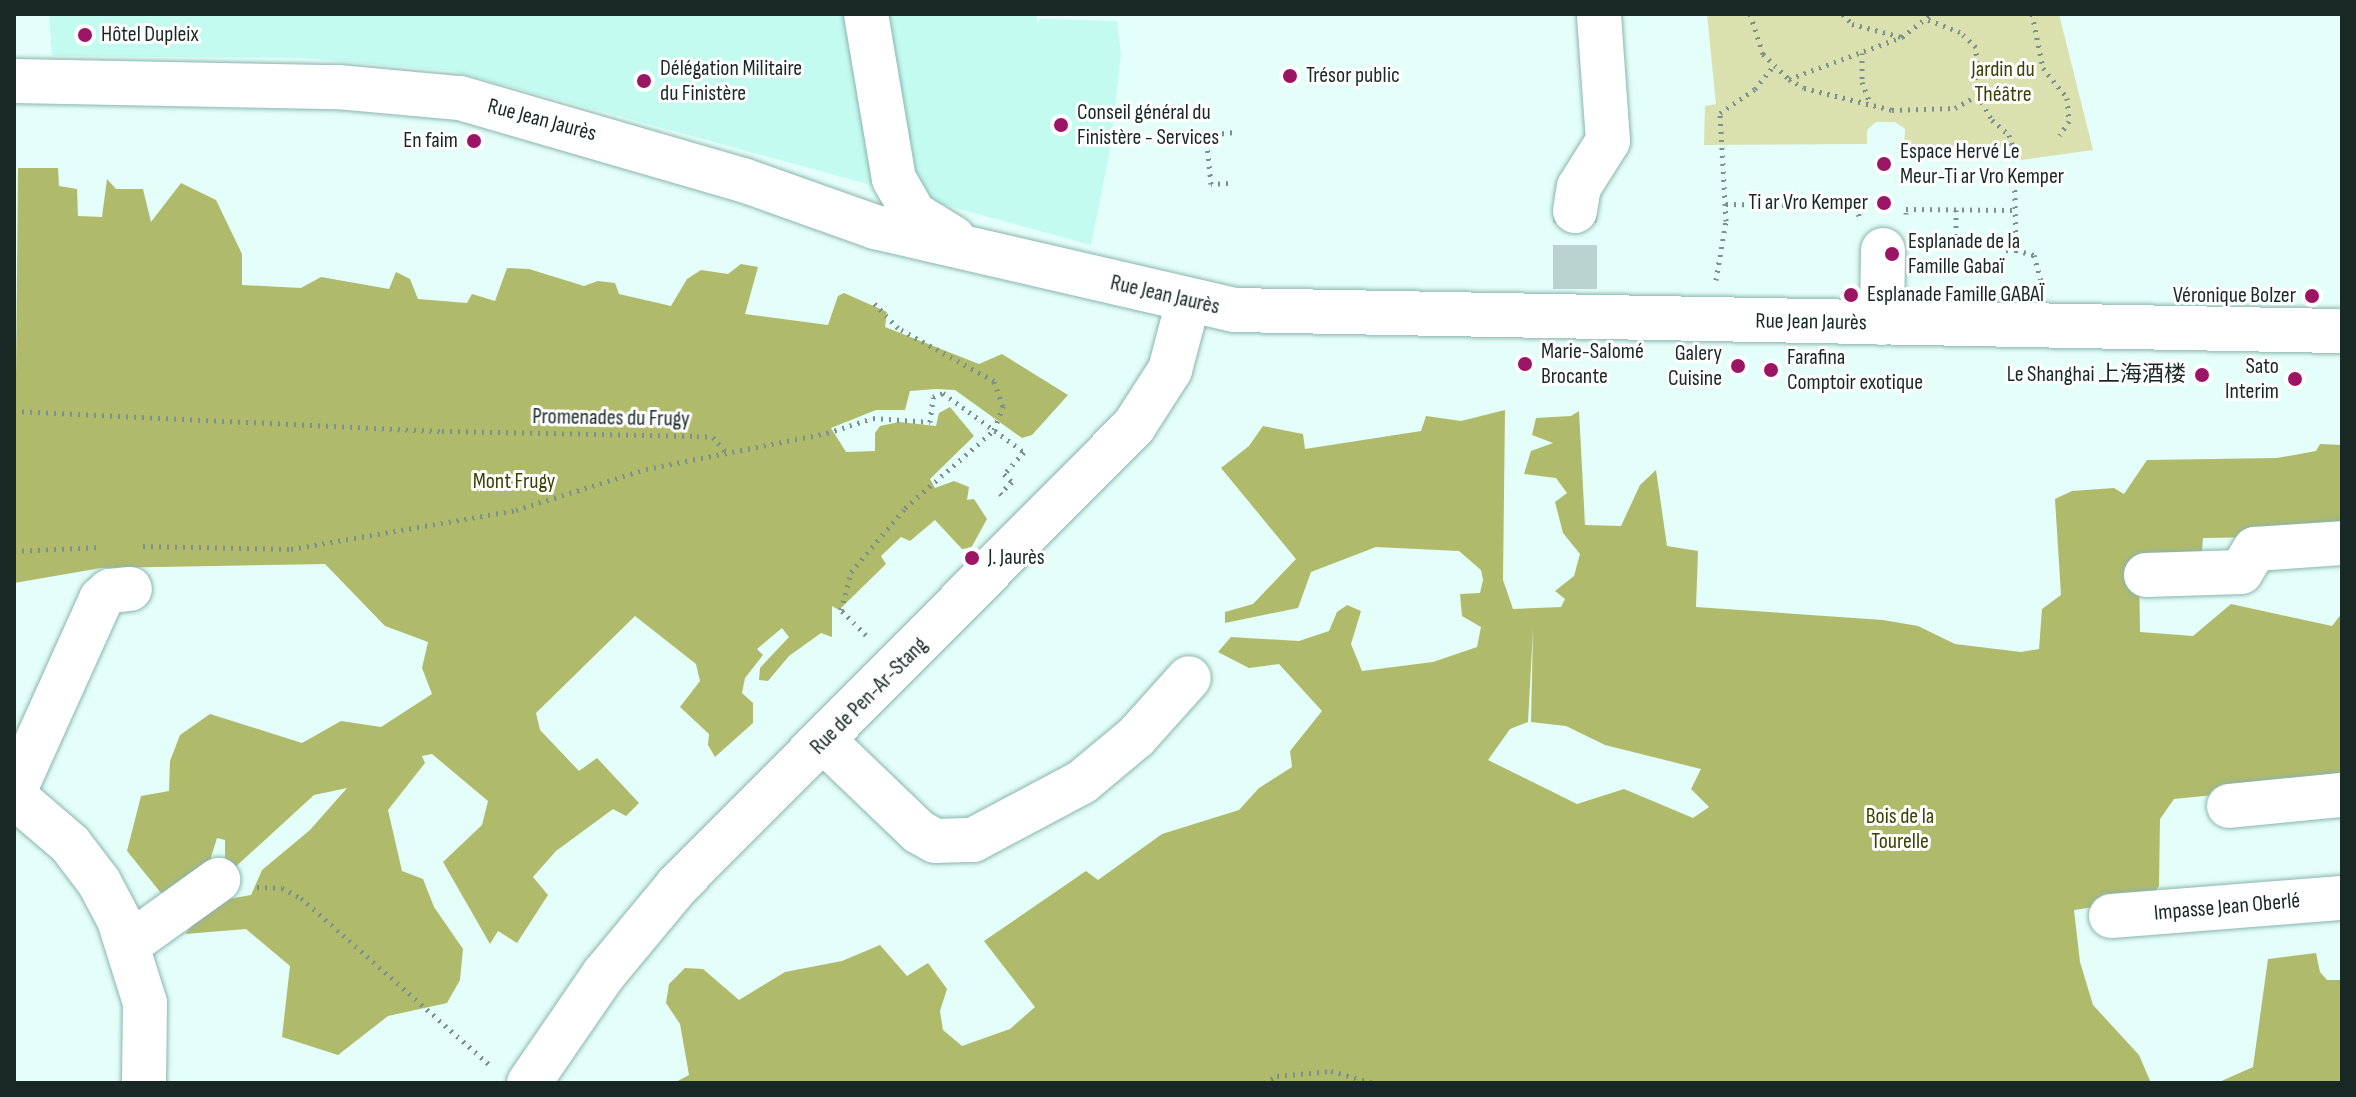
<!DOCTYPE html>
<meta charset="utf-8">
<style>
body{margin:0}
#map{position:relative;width:2356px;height:1097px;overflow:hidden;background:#e4fef9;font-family:"Sofia Sans Condensed","Noto Sans SC",sans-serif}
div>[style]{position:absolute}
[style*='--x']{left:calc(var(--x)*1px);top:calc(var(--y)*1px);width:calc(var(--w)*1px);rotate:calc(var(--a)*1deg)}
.built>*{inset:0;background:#c4fbf1}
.green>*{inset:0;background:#dae1ae}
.forest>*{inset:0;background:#b0ba6b}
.minor-tunnel>*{height:44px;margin-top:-22px;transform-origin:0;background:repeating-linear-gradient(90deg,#bbd3cf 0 44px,transparent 0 66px)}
.path>*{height:5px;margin-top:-2.5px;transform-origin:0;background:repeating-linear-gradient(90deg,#7b918d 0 2px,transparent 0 8px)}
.roads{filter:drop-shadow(0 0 2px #8ab5ad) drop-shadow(0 0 2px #8ab5ad)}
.minor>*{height:44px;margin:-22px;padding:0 22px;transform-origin:22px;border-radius:22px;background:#fff}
.dots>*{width:22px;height:22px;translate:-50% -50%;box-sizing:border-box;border:4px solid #fff;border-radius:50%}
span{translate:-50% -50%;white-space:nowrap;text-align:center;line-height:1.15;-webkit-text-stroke:6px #fff;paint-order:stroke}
.poi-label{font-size:22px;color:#172825}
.left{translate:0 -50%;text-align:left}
.right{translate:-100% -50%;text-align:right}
.park-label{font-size:22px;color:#3c4102}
.street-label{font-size:22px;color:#172825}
.frame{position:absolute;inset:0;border:16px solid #172825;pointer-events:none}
</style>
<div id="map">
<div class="built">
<i style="clip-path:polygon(49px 14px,1036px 14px,1038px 25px,1040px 19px,1117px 21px,1121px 54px,1110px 150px,1091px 245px,453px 71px,301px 58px,52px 56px)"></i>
</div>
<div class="green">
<i style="clip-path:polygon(1707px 14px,2059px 14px,2093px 150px,2021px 160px,2018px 150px,1904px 146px,1905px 129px,1895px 122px,1876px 122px,1867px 130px,1867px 144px,1704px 145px,1705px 106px,1716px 104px)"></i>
</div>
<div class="forest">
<i style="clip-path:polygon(18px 168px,58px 168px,59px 186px,77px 189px,78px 216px,102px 217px,107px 179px,116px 189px,143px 189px,151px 222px,181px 183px,216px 200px,242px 254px,242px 285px,301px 288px,321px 277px,389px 289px,396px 272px,410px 279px,418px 299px,467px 303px,472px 294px,495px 301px,507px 268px,529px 269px,584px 286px,598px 281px,615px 283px,619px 294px,671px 306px,687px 279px,701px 270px,728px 274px,741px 264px,758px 267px,745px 314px,828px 325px,838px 296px,844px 293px,887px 312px,885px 327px,979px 364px,1002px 354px,1068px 395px,1032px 435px,1022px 438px,955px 390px,936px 389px,910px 391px,905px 410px,876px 410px,831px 428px,846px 452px,875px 451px,875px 433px,880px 426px,899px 422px,936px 426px,939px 413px,950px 407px,974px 436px,930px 479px,935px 488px,954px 481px,969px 487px,967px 500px,974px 499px,987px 519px,971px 548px,962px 549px,935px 520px,910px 541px,901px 537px,881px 556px,886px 564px,839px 610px,832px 606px,832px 637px,821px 633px,789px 656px,768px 681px,759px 680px,760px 668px,789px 637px,782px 628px,757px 649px,763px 655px,745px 678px,742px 693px,753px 703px,753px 723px,715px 757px,708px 745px,709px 734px,680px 707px,700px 681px,696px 664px,635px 616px,536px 713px,540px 730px,579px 771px,597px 758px,639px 803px,626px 816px,613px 809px,556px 851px,533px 877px,548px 895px,517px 943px,498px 931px,490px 944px,443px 862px,482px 825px,488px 801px,432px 754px,422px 756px,425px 763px,388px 810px,402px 871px,423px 879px,434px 907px,463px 949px,460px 980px,447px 1003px,388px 1016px,338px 1055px,282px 1037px,290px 966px,246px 929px,185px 934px,212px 902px,251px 895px,262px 870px,310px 830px,347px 788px,314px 795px,232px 870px,225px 865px,225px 840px,217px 838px,208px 867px,174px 891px,161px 893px,127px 851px,141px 796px,169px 791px,170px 761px,180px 735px,210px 714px,302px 743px,341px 721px,381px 727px,432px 694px,422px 668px,428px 642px,385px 626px,325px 564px,101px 568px,14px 583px)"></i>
<i style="clip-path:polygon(evenodd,1505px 410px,1503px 580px,1513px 609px,1561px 607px,1565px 599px,1555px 591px,1574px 576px,1580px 554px,1563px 533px,1555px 502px,1567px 493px,1556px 478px,1524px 474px,1531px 451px,1553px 443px,1532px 435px,1536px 418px,1571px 416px,1579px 411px,1585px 525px,1621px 526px,1640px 485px,1656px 470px,1667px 546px,1698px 551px,1696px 607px,1883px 620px,1918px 626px,1955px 644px,2021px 652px,2039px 649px,2042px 609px,2061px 595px,2055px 499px,2072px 491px,2114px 488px,2124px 494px,2147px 460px,2277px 458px,2316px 451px,2320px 444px,2342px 445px,2342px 536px,2203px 538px,2201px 563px,2139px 570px,2140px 632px,2193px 636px,2231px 604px,2332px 626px,2342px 613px,2342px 782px,2174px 799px,2160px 819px,2159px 886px,2149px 899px,2074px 910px,2080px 962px,2093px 1005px,2139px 1055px,2151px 1083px,674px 1083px,689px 1075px,680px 1024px,666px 1003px,669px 984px,685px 968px,703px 969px,739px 1000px,785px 972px,842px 961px,880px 945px,907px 976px,928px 963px,947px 989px,940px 1011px,943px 1030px,962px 1046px,1010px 1029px,1035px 1007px,984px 941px,1086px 871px,1098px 880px,1162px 834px,1239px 810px,1259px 788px,1292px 767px,1290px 751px,1322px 711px,1279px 664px,1249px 668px,1218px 652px,1231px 637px,1299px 641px,1329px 631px,1337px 612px,1347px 605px,1361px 611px,1351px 644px,1362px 671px,1433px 662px,1477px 647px,1481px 627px,1462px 616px,1460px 594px,1480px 593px,1483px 580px,1481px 570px,1459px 551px,1376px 547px,1311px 572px,1298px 608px,1225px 623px,1225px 612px,1253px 604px,1296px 559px,1221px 468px,1249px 446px,1263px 426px,1303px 434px,1305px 449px,1421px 431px,1426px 416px,1461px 421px,1505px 410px,1533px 629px,1531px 722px,1566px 726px,1605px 745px,1701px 769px,1691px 789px,1709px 807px,1693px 818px,1624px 789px,1577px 804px,1488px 760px,1510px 729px,1528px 722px,1533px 629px)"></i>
<i style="clip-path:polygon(2316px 953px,2320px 972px,2327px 980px,2342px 980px,2342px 1083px,2217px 1083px,2253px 1067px,2268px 959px)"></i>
</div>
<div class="minor-tunnel">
<i style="--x:1575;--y:289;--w:78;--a:-90"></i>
</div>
<div class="path">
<i style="--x:1750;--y:14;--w:42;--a:72"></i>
<i style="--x:1763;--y:54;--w:36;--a:44"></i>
<i style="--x:1789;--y:79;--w:121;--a:-20.4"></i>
<i style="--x:1902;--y:37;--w:37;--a:-38"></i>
<i style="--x:1843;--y:14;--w:13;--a:48"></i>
<i style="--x:1852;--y:24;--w:52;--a:14.6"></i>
<i style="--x:2032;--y:14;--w:55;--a:78.5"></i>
<i style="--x:2043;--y:68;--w:38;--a:51"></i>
<i style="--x:2067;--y:98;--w:23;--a:85"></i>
<i style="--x:2069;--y:121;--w:17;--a:123"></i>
<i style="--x:1862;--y:53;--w:29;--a:90"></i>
<i style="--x:1862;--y:82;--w:22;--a:69"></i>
<i style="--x:1789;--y:79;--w:17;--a:31"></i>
<i style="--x:1804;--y:88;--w:91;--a:14"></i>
<i style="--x:1892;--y:110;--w:63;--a:-1.8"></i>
<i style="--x:1955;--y:108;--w:26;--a:-29"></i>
<i style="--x:1978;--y:95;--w:48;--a:-92.4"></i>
<i style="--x:1976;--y:47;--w:22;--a:-137"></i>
<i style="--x:1960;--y:32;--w:34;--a:-159"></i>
<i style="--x:1978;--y:95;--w:29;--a:61"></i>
<i style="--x:1992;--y:120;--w:23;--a:41"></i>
<i style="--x:2009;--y:135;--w:16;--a:72"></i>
<i style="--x:2014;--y:150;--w:100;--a:88.9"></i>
<i style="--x:2016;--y:250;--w:10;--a:180"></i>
<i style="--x:2004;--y:179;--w:10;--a:0"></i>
<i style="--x:1228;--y:183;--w:17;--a:177"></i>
<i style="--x:1211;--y:184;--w:49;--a:-95.8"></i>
<i style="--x:1206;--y:135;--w:31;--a:-6"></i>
<i style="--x:1726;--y:204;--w:132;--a:0.9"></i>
<i style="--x:1858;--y:206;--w:11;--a:85"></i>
<i style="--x:1956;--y:210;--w:40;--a:90"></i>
<i style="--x:1906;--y:214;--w:5;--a:-90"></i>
<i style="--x:1906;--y:209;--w:110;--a:0.5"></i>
<i style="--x:2016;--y:250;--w:19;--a:16"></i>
<i style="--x:2034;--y:255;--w:28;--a:75"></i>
<i style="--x:1716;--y:280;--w:60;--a:-80.4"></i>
<i style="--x:1726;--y:221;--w:108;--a:-93.2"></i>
<i style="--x:1720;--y:113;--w:42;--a:-34.4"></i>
<i style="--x:1755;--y:89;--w:27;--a:-51"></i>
<i style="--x:14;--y:411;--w:428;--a:2.7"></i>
<i style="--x:442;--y:431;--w:255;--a:1.1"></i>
<i style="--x:697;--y:436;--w:16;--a:4"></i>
<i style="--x:713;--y:437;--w:23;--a:50"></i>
<i style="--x:143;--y:546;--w:148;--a:1.2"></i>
<i style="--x:291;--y:549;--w:228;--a:-9.8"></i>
<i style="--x:516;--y:510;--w:136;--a:-17.5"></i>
<i style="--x:646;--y:469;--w:185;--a:-11.2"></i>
<i style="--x:827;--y:433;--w:48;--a:-18.1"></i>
<i style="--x:873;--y:418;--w:57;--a:4"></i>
<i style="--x:930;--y:422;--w:25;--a:-83"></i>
<i style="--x:933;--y:397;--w:11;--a:-22"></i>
<i style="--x:943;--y:393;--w:100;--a:36.1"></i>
<i style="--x:1024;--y:452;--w:30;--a:132"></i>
<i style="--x:1004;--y:474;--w:11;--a:45"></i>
<i style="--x:1012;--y:482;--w:16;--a:137"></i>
<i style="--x:1000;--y:493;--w:7;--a:45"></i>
<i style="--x:14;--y:551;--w:87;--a:-2.6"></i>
<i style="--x:866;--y:635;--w:35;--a:-135"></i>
<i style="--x:841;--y:610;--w:39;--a:-75"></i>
<i style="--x:851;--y:572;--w:84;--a:-49.8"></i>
<i style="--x:905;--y:508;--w:118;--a:-41.2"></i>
<i style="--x:994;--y:430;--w:26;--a:-69"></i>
<i style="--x:1003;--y:406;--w:27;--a:-110"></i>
<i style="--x:994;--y:381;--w:110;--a:-151.1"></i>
<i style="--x:898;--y:328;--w:36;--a:-134"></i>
<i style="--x:257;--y:887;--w:25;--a:2"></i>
<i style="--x:282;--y:888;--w:21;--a:28"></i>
<i style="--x:301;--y:898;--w:255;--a:41.5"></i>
<i style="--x:1264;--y:1083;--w:15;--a:-28"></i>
<i style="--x:1277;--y:1076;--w:54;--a:-5.3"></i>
<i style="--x:1331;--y:1071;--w:45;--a:15.6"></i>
</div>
<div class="roads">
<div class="minor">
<i style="--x:866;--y:14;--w:167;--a:80.4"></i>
<i style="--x:894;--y:179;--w:40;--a:60.3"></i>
<i style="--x:914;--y:214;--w:46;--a:31.6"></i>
<i style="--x:14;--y:81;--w:324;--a:1.1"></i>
<i style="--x:338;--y:87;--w:122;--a:5.2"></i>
<i style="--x:460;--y:98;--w:295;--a:16.2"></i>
<i style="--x:743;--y:180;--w:140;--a:19.6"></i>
<i style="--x:875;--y:227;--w:368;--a:13"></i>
<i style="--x:1234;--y:310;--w:1108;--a:1.09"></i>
<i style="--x:1575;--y:211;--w:24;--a:-81"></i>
<i style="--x:1579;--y:187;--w:54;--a:-57.8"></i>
<i style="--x:1608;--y:141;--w:127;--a:-94.1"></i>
<i style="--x:1882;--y:323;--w:73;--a:-89.2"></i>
<i style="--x:2146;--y:575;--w:95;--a:-1.8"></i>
<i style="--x:2241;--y:572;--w:27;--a:-59"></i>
<i style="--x:2255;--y:549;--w:87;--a:-3.9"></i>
<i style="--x:824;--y:741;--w:132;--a:43.8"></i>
<i style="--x:919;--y:832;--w:18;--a:29"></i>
<i style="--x:935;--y:841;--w:38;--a:-2"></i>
<i style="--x:973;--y:840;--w:123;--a:-28"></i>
<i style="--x:1082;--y:782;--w:70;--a:-39.8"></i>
<i style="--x:1136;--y:737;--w:79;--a:-48.1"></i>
<i style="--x:14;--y:792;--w:212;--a:-65.7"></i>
<i style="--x:101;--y:599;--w:12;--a:-42"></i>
<i style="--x:110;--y:591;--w:20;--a:-6"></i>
<i style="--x:14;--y:796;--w:74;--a:40.6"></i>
<i style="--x:70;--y:844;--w:48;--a:52.7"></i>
<i style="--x:99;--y:882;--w:43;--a:62.2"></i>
<i style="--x:119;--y:920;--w:87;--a:72.6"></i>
<i style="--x:145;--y:1003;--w:80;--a:90.7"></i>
<i style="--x:2229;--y:806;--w:114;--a:-5.6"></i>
<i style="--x:2111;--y:916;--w:232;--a:-4.5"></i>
<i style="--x:129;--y:944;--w:110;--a:-35.7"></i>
<i style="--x:529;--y:1083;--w:132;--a:-55.5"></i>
<i style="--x:604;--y:974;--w:114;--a:-50.3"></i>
<i style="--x:677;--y:886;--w:648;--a:-45.19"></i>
<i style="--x:1134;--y:426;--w:67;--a:-57.3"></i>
<i style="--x:1170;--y:370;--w:70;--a:-75.2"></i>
</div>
</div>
<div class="dots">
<i style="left:85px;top:35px;background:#9c1565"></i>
<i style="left:1290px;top:76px;background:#9c1565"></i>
<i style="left:644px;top:81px;background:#9c1565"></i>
<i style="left:1061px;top:125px;background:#9c1565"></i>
<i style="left:474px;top:141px;background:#9c1565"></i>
<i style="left:1884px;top:164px;background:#9c1565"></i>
<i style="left:1884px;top:203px;background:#9c1565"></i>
<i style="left:1892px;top:254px;background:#9c1565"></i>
<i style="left:1851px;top:295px;background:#9c1565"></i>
<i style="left:2312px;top:296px;background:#9c1565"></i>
<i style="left:1525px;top:364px;background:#9c1565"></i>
<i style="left:1738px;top:366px;background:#9c1565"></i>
<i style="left:1771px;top:370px;background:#9c1565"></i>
<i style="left:2202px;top:375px;background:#9c1565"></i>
<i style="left:2295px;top:379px;background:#9c1565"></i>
<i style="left:972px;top:558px;background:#9c1565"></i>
</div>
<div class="poi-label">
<span class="left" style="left:101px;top:35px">Hôtel Dupleix</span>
<span class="left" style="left:660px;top:81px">Délégation Militaire<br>du Finistère</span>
<span class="left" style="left:1306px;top:76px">Trésor public</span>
<span class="left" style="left:1077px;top:125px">Conseil général du<br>Finistère - Services</span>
<span class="right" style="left:458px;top:141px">En faim</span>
<span class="left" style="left:1900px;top:164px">Espace Hervé Le<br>Meur-Ti ar Vro Kemper</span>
<span class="right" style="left:1868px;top:203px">Ti ar Vro Kemper</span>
<span class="left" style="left:1908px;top:254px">Esplanade de la<br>Famille Gabaï</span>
<span class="left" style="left:1867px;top:295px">Esplanade Famille GABAÏ</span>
<span class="right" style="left:2296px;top:296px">Véronique Bolzer</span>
<span class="left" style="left:1541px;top:364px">Marie-Salomé<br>Brocante</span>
<span class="right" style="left:1722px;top:366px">Galery<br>Cuisine</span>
<span class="left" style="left:1787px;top:370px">Farafina<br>Comptoir exotique</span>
<span class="right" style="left:2279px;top:379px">Sato<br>Interim</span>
<span class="right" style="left:2186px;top:375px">Le Shanghai 上海酒楼</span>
<span class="left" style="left:988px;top:558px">J. Jaurès</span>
</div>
<div class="park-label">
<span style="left:2003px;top:82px">Jardin du<br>Théâtre</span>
<span style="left:514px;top:482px">Mont Frugy</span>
<span style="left:1900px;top:829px">Bois de la<br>Tourelle</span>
</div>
<div class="street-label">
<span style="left:542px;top:120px;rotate:15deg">Rue Jean Jaurès</span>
<span style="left:1165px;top:295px;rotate:13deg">Rue Jean Jaurès</span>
<span style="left:1811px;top:322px;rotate:1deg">Rue Jean Jaurès</span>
<span style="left:611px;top:418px;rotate:1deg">Promenades du Frugy</span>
<span style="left:869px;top:696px;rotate:-45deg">Rue de Pen-Ar-Stang</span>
<span style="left:2227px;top:907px;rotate:-5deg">Impasse Jean Oberlé</span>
</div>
<div class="frame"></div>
</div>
